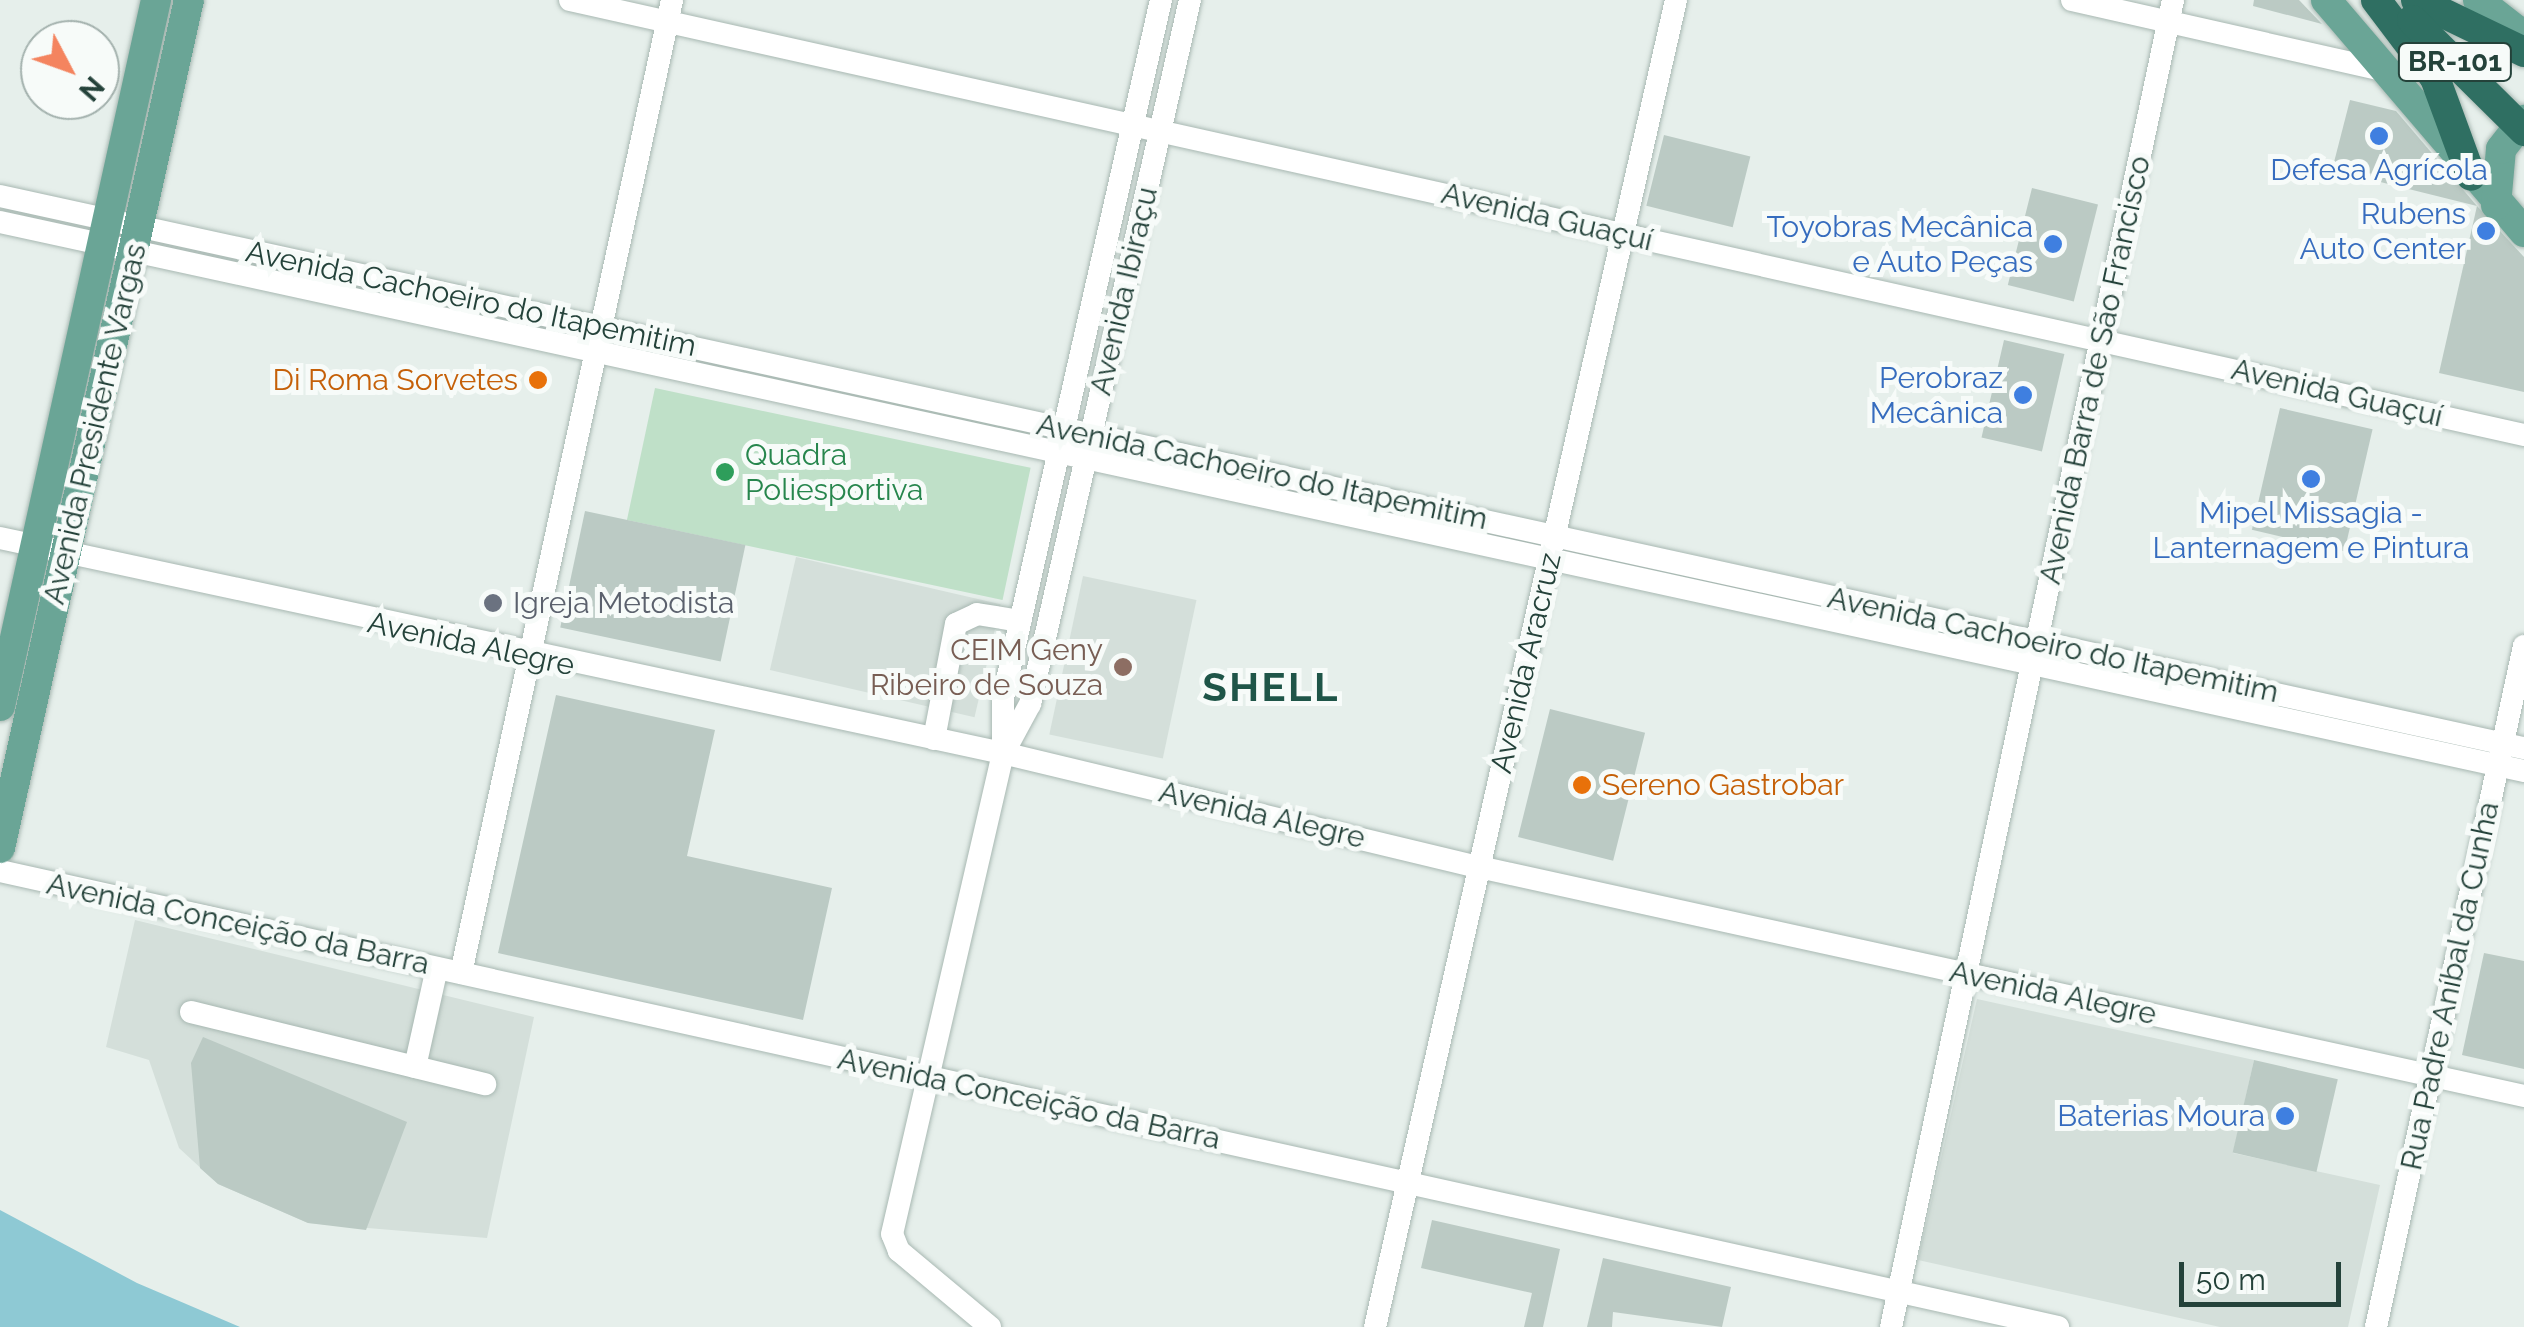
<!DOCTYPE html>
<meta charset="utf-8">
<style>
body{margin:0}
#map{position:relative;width:2524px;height:1327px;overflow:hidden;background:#e6efeb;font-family:Raleway,sans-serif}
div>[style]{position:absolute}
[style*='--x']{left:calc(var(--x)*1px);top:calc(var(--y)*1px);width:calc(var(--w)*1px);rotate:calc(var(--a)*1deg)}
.built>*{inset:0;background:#d4dfda;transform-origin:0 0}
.green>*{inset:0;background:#bfe0c8;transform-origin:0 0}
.water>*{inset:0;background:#8ec9d4}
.building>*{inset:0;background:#bbcac4;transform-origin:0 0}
.roads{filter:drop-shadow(0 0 2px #a8b8b2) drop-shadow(0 0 2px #a8b8b2)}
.minor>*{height:22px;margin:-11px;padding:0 11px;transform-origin:11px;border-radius:11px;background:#fff}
.major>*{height:30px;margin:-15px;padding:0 15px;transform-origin:15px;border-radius:15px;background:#6aa596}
.highway>*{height:30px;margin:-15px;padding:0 15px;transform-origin:15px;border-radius:15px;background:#2f6f62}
.dots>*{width:28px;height:28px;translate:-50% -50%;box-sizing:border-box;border:5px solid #f7fbf9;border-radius:50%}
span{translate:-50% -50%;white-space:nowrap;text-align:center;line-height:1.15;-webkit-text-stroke:10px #f7fbf9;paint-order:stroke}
.shield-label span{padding:2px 8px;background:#f7fbf9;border:2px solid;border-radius:8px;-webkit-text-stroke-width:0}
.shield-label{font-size:28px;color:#24423a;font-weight:700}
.shop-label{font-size:30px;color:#366cbe}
.right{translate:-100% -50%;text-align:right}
.street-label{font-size:30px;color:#24423a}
.food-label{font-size:30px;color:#c56008}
.left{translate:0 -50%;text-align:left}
.leisure-label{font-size:30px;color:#27864d}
.worship-label{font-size:30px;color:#5b616d}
.education-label{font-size:30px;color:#785e54}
.district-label{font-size:40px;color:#1f5548;font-weight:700;letter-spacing:2.5px}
.north{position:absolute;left:20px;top:20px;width:100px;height:100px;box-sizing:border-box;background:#f7fbf9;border:2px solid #a3b1ad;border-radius:50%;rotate:131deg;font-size:28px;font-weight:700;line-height:40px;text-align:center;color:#24423a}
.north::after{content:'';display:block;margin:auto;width:35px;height:45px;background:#f4845f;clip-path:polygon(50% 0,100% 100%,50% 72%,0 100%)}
.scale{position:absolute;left:2179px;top:1262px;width:162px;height:45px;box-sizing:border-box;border:5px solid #24423a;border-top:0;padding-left:12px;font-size:30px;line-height:35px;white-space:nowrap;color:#24423a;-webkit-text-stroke:8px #f7fbf9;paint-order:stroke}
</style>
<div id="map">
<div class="built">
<i style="left:796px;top:557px;width:210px;height:116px;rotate:13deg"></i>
<i style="left:1083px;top:576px;width:116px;height:162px;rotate:12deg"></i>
<i style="clip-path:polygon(135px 920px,534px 1017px,487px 1238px,308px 1223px,218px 1184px,179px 1148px,149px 1060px,106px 1047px)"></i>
<i style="clip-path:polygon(1977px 999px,2254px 1060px,2233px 1153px,2380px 1185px,2348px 1327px,2220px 1327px,1918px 1260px)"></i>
</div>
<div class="green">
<i style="left:655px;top:388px;width:384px;height:135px;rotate:12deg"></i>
</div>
<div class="water">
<i style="clip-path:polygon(0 1210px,137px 1283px,240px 1327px,0 1327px)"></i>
</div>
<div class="building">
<i style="clip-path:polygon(2254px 0,2299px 0,2322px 24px,2253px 6px)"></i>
<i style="clip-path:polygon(2350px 100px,2396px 111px,2477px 206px,2332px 170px)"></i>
<i style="left:1664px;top:135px;width:89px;height:73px;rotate:14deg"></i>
<i style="left:2032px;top:188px;width:68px;height:100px;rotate:14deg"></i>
<i style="clip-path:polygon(2477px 206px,2524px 257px,2524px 392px,2439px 373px)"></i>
<i style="left:2004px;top:340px;width:62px;height:100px;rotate:13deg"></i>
<i style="left:2280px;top:408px;width:95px;height:125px;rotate:13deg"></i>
<i style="left:585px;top:511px;width:164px;height:119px;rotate:12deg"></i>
<i style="clip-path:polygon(556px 695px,715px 730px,687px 856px,832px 888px,803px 1020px,498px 953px)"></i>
<i style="left:1550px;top:709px;width:98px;height:132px;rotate:14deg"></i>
<i style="clip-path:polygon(2484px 953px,2524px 961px,2524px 1069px,2462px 1055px)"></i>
<i style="clip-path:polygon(203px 1037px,407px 1122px,366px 1230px,308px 1223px,218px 1184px,200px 1168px,191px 1063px)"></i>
<i style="left:2254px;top:1060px;width:86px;height:95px;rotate:13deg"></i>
<i style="clip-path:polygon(1432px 1220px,1560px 1249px,1543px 1327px,1524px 1327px,1532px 1293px,1421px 1268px)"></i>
<i style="clip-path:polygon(1603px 1258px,1731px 1287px,1722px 1327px,1613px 1312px,1612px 1327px,1587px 1327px)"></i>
</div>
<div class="roads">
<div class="minor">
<i style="--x:570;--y:0;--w:2002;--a:12.55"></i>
<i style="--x:2072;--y:0;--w:324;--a:12.7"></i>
<i style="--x:0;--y:196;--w:2584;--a:12.34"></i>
<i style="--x:0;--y:222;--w:2583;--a:12.27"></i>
<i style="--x:0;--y:538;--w:1026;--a:12.1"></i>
<i style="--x:1003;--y:753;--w:489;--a:13.5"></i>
<i style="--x:1479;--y:867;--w:1070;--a:12.36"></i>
<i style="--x:934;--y:739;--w:117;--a:-79.2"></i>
<i style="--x:956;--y:624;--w:23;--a:-25"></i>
<i style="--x:977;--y:614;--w:44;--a:9.2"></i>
<i style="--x:1004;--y:752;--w:55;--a:-61.6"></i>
<i style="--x:1030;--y:704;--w:722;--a:-77.2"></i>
<i style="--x:0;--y:871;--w:2108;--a:12.49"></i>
<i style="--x:461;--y:973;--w:996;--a:-77.76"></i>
<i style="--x:191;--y:1012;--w:303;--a:13.8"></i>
<i style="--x:415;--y:1067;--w:101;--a:-77.5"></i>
<i style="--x:990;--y:1327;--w:119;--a:-140.1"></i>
<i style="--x:899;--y:1251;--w:18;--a:-112"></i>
<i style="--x:892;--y:1234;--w:494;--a:-77"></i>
<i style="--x:1003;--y:753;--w:55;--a:-90"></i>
<i style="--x:1003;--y:698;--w:716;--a:-77.25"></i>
<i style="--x:1375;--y:1327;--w:1361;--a:-77.22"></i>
<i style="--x:1891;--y:1327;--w:1357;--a:-78"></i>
<i style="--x:2376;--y:1327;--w:697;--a:-77.74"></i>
</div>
<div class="major">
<i style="--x:2326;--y:0;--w:305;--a:49.5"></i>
<i style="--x:2478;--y:0;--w:58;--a:38"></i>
<i style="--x:2496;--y:205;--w:56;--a:-84.9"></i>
<i style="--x:2501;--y:149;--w:37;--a:-52"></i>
<i style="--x:0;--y:706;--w:723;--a:-77.54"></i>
<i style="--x:0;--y:848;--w:869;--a:-77.44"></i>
</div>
<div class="highway">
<i style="--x:2376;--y:0;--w:98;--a:52.9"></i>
<i style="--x:2435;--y:78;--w:104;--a:69.8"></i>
<i style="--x:2416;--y:0;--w:120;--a:25.7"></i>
<i style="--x:2412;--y:20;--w:158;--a:44.7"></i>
</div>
</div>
<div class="dots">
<i style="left:2379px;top:136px;background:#3f7fe0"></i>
<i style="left:2486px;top:231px;background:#3f7fe0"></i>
<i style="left:2053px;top:244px;background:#3f7fe0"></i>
<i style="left:538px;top:380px;background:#e8710a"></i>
<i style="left:2023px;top:395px;background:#3f7fe0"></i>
<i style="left:725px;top:472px;background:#2e9e5b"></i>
<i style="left:2311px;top:479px;background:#3f7fe0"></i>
<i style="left:493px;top:603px;background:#6b7280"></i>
<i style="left:1123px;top:667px;background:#8d6e63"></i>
<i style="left:1582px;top:785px;background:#e8710a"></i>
<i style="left:2285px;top:1116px;background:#3f7fe0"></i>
</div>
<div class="shield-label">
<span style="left:2455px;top:62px">BR-101</span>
</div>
<div class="shop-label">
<span style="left:2379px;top:170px">Defesa Agrícola</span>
<span class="right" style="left:2466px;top:231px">Rubens<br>Auto Center</span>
<span class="right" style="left:2033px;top:244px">Toyobras Mecânica<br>e Auto Peças</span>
<span class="right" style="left:2003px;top:395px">Perobraz<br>Mecânica</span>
<span style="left:2311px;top:530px">Mipel Missagia -<br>Lanternagem e Pintura</span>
<span class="right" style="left:2265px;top:1116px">Baterias Moura</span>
</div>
<div class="street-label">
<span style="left:1547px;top:217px;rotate:13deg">Avenida Guaçuí</span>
<span style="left:1124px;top:291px;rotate:-77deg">Avenida Ibiraçu</span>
<span style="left:471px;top:299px;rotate:12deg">Avenida Cachoeiro do Itapemitim</span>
<span style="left:2095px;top:370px;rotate:-78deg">Avenida Barra de São Francisco</span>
<span style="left:2337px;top:393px;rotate:13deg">Avenida Guaçuí</span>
<span style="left:95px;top:424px;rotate:-77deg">Avenida Presidente Vargas</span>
<span style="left:1262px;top:472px;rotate:12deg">Avenida Cachoeiro do Itapemitim</span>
<span style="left:471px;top:644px;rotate:12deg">Avenida Alegre</span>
<span style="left:2053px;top:645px;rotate:12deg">Avenida Cachoeiro do Itapemitim</span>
<span style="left:1526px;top:663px;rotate:-77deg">Avenida Aracruz</span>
<span style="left:1262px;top:815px;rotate:13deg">Avenida Alegre</span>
<span style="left:238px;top:924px;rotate:12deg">Avenida Conceição da Barra</span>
<span style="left:2450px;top:986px;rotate:-78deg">Rua Padre Aníbal da Cunha</span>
<span style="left:2053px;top:993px;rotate:12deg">Avenida Alegre</span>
<span style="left:1029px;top:1099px;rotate:12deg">Avenida Conceição da Barra</span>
</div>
<div class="food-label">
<span class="right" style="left:518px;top:380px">Di Roma Sorvetes</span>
<span class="left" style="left:1602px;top:785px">Sereno Gastrobar</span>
</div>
<div class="leisure-label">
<span class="left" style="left:745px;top:472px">Quadra<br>Poliesportiva</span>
</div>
<div class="worship-label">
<span class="left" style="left:513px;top:603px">Igreja Metodista</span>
</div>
<div class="education-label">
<span class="right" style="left:1103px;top:667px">CEIM Geny<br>Ribeiro de Souza</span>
</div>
<div class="district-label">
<span style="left:1271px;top:687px">SHELL</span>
</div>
<div class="north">N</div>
<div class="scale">50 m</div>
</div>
